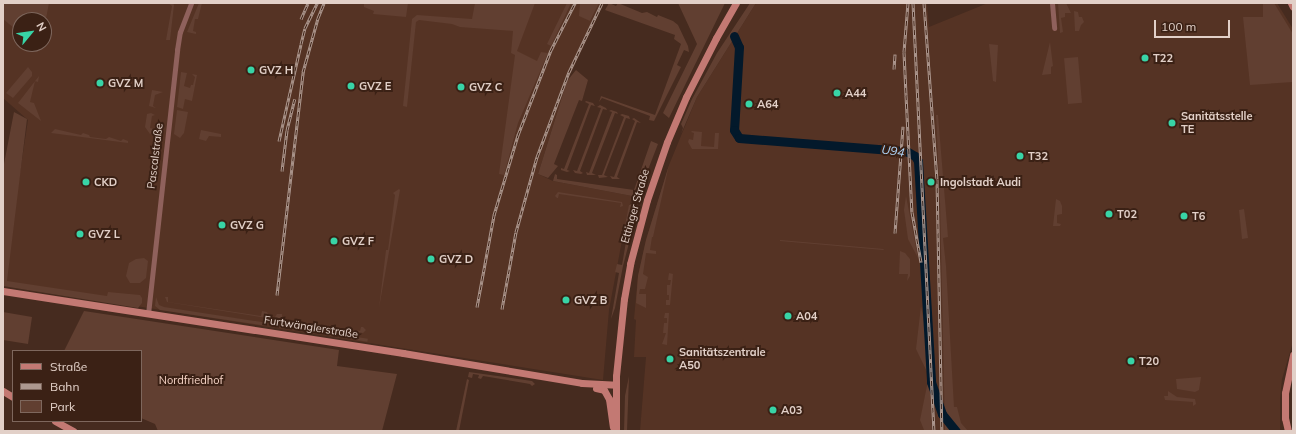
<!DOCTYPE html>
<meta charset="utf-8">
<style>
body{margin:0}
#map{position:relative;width:1296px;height:434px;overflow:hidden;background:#462b1f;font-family:Mulish,sans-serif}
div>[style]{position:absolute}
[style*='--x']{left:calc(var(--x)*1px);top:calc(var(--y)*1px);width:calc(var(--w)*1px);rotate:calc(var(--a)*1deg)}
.built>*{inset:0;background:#553324}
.green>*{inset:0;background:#613f31;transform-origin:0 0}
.stream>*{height:1.5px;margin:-0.75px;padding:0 0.75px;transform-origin:0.75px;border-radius:0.75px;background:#03192b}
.river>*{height:9px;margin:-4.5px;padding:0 4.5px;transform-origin:4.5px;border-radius:4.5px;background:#03192b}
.street>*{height:5px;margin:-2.5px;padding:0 2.5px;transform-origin:2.5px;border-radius:2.5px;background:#8f615c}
.secondary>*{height:7px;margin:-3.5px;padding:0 3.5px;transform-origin:3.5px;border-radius:3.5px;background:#c37973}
.rail>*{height:3px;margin-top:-1.5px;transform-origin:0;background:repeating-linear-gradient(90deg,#3b2115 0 4.5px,#ad988f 0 9px);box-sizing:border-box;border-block:1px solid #ad988f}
.dots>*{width:11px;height:11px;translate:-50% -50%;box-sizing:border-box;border:2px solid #3b2115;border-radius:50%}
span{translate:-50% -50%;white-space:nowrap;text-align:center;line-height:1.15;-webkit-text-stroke:4px #3b2115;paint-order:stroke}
.poi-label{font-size:11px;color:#e2d0c8;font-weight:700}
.left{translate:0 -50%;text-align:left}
.street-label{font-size:11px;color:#e2d0c8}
.park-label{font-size:11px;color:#f7d5c7}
.water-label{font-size:12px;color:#afd6f9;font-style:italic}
.frame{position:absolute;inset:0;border:4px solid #e2d0c8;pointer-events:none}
.legend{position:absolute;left:12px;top:350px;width:130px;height:72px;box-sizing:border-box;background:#3b2115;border:1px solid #7e675d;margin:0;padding:5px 7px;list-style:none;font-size:12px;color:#e2d0c8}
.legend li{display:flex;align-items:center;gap:8px;height:20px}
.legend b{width:20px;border:1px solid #7e675d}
.north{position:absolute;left:12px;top:12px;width:40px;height:40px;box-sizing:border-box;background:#3b2115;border:1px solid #7e675d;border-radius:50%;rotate:61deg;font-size:11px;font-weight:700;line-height:16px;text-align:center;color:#e2d0c8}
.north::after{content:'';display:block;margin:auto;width:14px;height:18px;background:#38d4a6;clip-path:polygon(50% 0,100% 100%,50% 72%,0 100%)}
.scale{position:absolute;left:1154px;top:20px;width:76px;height:18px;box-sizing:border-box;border:2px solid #e2d0c8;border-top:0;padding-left:5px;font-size:12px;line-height:14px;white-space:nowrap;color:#e2d0c8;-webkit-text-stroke:3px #3b2115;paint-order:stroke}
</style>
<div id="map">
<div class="built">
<i style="clip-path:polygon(evenodd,3px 3px,604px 3px,567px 81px,538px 174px,553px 181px,632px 196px,626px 219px,609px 310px,603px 380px,3px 285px,28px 120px,3px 98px,3px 3px,20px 20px,44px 20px,44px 44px,20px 44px,20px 20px)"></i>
<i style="clip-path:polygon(756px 3px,927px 3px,929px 27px,988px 3px,1277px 3px,1293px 29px,1293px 342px,1282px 379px,1280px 399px,1280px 431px,640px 431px,646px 357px,634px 357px,636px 320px,634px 319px,638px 276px,646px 240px,669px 165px,697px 97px)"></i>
</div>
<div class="green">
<i style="clip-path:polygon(3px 3px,49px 3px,44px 29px,44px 20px,20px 20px,20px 33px,3px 19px)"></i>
<i style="clip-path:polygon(168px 3px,173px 3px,174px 5px,170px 40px,166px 40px,172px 6px)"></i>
<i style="clip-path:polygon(199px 3px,202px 3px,198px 19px,195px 19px,193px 31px,196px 32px,196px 34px,187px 32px)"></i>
<i style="clip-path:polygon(364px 3px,408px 3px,406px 17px,373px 14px,374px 11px,364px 7px)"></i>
<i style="clip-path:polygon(475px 3px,535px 3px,517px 51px,537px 61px,541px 52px,548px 53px,518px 123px,504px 175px,499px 174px,515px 55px,511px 53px,513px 31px,460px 27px,452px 24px,419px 20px,416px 22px,407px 107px,403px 106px,412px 19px,417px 15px,472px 19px)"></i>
<i style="clip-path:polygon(567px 3px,571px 3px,551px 46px,547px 44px)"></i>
<i style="clip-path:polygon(580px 3px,599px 3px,590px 21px,579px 16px)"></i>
<i style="clip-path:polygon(609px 3px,616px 6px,618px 3px,642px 13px,647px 12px,657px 17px,658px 15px,673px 21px,678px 25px,688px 46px,689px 52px,684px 50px,677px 65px,681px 67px,654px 121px,649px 120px,650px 116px,602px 98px,599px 102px,601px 96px,655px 115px,681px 44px,674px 39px,675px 35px,605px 10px)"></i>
<i style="clip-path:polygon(678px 3px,725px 3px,669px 118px,663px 113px,697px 44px)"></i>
<i style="clip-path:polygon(750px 3px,756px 3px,697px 97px,681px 134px,683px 128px,681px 124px,692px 99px,717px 53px)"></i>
<i style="clip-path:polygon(1058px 3px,1066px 3px,1071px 13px,1065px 13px,1065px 17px,1061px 18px,1063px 32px,1060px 33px)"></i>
<i style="clip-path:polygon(1263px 3px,1274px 3px,1293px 34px,1293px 82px,1250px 85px,1243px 17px,1263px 17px)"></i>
<i style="clip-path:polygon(1074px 11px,1078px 12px,1079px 17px,1082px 17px,1084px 22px,1081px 25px,1079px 31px,1075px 31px)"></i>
<i style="clip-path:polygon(1050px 42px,1053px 66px,1051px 67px,1051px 74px,1042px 75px)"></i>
<i style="clip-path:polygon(989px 44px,998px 45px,996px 82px,993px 81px)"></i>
<i style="left:1078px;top:57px;width:46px;height:14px;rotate:85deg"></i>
<i style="clip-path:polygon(28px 67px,32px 72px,32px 76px,13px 98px,6px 93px)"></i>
<i style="clip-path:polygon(576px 70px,588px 80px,582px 101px,579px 100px,554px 164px,558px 166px,548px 178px,538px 174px,567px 81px)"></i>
<i style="clip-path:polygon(181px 72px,187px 73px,184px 86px,190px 88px,191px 85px,193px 85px,195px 77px,192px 74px,197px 75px,192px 101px,185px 99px,183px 109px,177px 107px)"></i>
<i style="clip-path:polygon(39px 76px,38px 82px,35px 81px,30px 102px,34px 103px,41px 121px,18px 103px)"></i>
<i style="clip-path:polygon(152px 90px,163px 92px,155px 95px,153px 106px,156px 108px,149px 106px)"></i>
<i style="clip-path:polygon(586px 101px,593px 103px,595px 106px,591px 105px,567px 170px,570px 171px,567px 172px,561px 170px,561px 168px,564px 169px,589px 104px,585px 102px)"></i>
<i style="clip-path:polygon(600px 105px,606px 108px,607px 110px,603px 109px,580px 171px,583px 173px,581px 174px,575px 173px,573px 170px,577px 171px,601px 108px,597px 107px)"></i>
<i style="clip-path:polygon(177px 110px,188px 112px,184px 133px,180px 138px,174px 134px)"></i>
<i style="clip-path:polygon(611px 110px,617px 112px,618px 114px,615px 113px,592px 173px,596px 175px,587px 175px,586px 172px,589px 173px,612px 112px,609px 111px)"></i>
<i style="clip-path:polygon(14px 112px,27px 119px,7px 281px,107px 296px,108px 292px,140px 295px,142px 298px,142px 303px,138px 308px,3px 286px,3px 169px)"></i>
<i style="clip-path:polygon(151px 113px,155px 115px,152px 116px,150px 128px,154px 129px,153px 132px,150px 134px,145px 127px,147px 114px)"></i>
<i style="clip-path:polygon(622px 114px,629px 116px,630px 119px,626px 118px,604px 175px,608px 177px,599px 178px,598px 175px,602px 175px,624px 117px,620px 115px)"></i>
<i style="clip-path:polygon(936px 115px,938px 115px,948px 237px,943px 238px,946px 266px,954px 407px,957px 407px,961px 423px,968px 431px,945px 431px,940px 202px)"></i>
<i style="clip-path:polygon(634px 118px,641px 123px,637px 122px,617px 177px,620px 179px,612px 179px,610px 176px,614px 177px,635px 121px,632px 119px)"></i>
<i style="clip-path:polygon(55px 129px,81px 135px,83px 133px,89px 135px,90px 137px,106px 139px,109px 137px,121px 141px,123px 139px,128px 141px,128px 143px,51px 133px)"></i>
<i style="clip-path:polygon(201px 130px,221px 134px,221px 137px,209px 136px,206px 141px,199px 139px)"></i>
<i style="clip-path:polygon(692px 131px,702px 132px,701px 146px,714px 147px,715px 133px,719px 133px,718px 149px,692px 149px,688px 142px,689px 139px,693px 140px,694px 133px,691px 132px)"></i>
<i style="clip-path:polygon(651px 141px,658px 144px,639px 193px,632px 196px,553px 181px,555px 174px,557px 175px,557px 179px,634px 190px)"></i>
<i style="clip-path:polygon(669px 165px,653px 237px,652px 237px,650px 250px,656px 251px,656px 254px,646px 253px,643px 274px,648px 277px,645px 289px,640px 289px,639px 294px,646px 294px,646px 308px,636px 303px,638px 276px,646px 240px)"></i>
<i style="clip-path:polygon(399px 189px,400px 190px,379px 308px,386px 250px,388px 250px,395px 195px,393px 193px)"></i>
<i style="clip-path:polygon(558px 192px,622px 202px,623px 206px,620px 207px,621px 203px,559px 194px,558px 198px,557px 198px,555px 196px)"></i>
<i style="clip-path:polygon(906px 196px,916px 247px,918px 258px,908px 239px,904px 210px)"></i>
<i style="clip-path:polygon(1056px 199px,1060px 201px,1062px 206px,1062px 214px,1057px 215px,1057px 223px,1061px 224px,1060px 226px,1053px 226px)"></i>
<i style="clip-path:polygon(632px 204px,635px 206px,634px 224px,623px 266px,615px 308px,611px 319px,619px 273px,615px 272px,617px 264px,622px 265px,627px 236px,623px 234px,629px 205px)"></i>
<i style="clip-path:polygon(1244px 209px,1248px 238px,1242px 239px,1239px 210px)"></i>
<i style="left:780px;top:240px;width:104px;height:1px;rotate:5deg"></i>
<i style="clip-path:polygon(900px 251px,905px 253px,910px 259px,910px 276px,907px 281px,908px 274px,899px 274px)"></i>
<i style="clip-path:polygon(144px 258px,148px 261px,146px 278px,140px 283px,130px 283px,126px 276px,129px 263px,136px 259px)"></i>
<i style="clip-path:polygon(669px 273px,673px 274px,670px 305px,666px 305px,666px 300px,669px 300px,669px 295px,667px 295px,667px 285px,670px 285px,671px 280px,668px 280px)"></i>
<i style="clip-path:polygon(156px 297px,159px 305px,164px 307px,268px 323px,267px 326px,160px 310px,155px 306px)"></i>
<i style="clip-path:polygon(165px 297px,168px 297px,168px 302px,261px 316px,262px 311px,267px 312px,269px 316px,267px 318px,167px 302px)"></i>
<i style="clip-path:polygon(921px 306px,928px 344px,930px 381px,932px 431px,924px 430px,920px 420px,929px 376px,916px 349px)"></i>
<i style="clip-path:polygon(84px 311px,339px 350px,337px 366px,397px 374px,382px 431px,158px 431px,155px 424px,141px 418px,141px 351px,64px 351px)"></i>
<i style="clip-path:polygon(3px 312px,32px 317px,28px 344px,3px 340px)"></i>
<i style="clip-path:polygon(665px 313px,669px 313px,667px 345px,662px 344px,666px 333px,663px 333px,664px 323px,667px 323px,667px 318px,664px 318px)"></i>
<i style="clip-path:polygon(277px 314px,282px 314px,282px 319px,360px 331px,361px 327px,363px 327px,366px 330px,363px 333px,277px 319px,275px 317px)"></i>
<i style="left:275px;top:324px;width:94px;height:3px;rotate:9deg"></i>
<i style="clip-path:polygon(469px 372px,532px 381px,535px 384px,532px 386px,530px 384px,483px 376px,481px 379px,478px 378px,479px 375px,473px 374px,472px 378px,468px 377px)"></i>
<i style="clip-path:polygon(629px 376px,627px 431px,624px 431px,625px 396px)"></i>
<i style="clip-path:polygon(1201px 377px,1199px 390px,1195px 392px,1177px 389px,1176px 379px)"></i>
<i style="clip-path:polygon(467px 379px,469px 380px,459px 431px,456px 431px)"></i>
<i style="clip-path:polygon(1168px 391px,1177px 397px,1195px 399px,1196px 404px,1193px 406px,1193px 402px,1165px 400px,1164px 396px,1168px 396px)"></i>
</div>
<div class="stream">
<i style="--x:734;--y:36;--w:6;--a:59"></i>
</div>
<div class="river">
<i style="--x:734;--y:36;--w:12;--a:66"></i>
<i style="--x:739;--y:47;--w:83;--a:93.4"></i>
<i style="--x:734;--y:130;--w:9;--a:58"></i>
<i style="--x:739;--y:138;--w:168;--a:4.5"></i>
<i style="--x:906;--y:151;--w:10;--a:29"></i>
<i style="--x:915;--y:156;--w:6;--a:59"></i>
<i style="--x:918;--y:161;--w:221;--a:86.6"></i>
<i style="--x:931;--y:382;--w:34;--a:71"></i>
<i style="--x:942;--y:414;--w:22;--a:51"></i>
</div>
<div class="street">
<i style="--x:1052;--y:3;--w:25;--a:85"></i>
<i style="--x:148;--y:314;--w:266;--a:-83.7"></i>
<i style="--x:177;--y:50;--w:18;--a:-81"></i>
<i style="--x:180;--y:32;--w:31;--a:-69"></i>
</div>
<div class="secondary">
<i style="--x:1291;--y:3;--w:4;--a:63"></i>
<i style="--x:3;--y:291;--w:405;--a:8.8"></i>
<i style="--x:403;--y:353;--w:181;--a:9.5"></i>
<i style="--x:582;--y:383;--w:34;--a:3"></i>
<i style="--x:596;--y:388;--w:8;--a:14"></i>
<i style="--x:604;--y:390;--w:10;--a:61"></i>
<i style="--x:609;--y:399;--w:28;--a:82"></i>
<i style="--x:3;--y:391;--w:12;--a:31"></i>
<i style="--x:55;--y:421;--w:21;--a:29"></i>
<i style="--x:616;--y:431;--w:55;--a:-90"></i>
<i style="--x:616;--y:376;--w:77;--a:-84.1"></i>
<i style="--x:624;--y:299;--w:36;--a:-80"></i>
<i style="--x:630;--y:264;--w:66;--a:-75.1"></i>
<i style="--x:647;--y:200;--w:61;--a:-71"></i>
<i style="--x:667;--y:142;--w:49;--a:-67.1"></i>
<i style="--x:686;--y:97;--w:66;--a:-63"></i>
<i style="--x:716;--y:38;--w:40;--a:-60.3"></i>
<i style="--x:1288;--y:431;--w:13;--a:-103"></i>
<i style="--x:1285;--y:418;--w:25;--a:-90"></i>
<i style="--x:1285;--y:393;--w:39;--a:-78"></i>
</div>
<div class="rail">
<i style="--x:908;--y:3;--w:49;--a:94.7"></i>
<i style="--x:904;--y:52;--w:43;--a:87.3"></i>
<i style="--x:906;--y:95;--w:117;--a:87.1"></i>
<i style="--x:912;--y:212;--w:51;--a:79.8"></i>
<i style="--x:913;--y:3;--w:429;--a:87.2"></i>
<i style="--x:924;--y:3;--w:176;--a:85.8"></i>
<i style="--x:937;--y:179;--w:252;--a:88.9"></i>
<i style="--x:301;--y:19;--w:17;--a:-66"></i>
<i style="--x:894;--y:69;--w:15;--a:-86"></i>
<i style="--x:279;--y:141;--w:99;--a:-77.2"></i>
<i style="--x:301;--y:44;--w:16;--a:-76"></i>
<i style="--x:305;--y:28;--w:28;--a:-64"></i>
<i style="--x:282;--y:171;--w:41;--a:-83"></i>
<i style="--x:287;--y:130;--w:32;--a:-76"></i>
<i style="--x:895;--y:233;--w:107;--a:-85.7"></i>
<i style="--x:277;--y:295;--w:225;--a:-83.3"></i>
<i style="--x:303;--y:72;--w:56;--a:-74.5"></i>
<i style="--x:318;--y:18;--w:16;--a:-68"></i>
<i style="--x:477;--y:307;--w:94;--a:-79.5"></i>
<i style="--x:494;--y:215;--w:84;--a:-73.3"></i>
<i style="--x:518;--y:135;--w:91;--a:-68.8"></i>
<i style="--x:551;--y:50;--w:53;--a:-62.9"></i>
<i style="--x:502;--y:309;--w:78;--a:-79.7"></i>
<i style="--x:516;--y:232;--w:78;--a:-74.4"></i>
<i style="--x:537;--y:157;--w:91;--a:-69.4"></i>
<i style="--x:569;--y:72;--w:76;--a:-64.4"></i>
</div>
<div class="dots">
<i style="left:1145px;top:58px;background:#38d4a6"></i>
<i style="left:251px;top:70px;background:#38d4a6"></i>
<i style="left:100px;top:83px;background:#38d4a6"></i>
<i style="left:351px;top:86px;background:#38d4a6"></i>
<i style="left:461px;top:87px;background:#38d4a6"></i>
<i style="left:837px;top:93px;background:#38d4a6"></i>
<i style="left:749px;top:104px;background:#38d4a6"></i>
<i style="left:1172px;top:123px;background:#38d4a6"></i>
<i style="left:1020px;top:156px;background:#38d4a6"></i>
<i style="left:86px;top:182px;background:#38d4a6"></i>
<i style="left:931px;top:182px;background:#38d4a6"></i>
<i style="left:1109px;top:214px;background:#38d4a6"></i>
<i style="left:1184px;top:216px;background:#38d4a6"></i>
<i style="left:222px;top:225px;background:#38d4a6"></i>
<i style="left:80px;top:234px;background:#38d4a6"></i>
<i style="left:334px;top:241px;background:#38d4a6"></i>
<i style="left:431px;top:259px;background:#38d4a6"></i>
<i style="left:566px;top:300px;background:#38d4a6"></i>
<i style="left:788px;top:316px;background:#38d4a6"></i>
<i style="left:670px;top:359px;background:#38d4a6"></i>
<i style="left:1131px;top:361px;background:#38d4a6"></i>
<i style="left:773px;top:410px;background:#38d4a6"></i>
</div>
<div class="poi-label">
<span class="left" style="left:1153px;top:58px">T22</span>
<span class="left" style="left:259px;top:70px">GVZ H</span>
<span class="left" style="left:108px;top:83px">GVZ M</span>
<span class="left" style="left:359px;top:86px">GVZ E</span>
<span class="left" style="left:469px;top:87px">GVZ C</span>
<span class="left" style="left:845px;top:93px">A44</span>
<span class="left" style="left:757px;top:104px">A64</span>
<span class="left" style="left:1181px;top:123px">Sanitätsstelle<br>TE</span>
<span class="left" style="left:1028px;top:156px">T32</span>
<span class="left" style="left:94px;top:182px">CKD</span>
<span class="left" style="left:940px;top:182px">Ingolstadt Audi</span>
<span class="left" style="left:1117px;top:214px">T02</span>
<span class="left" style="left:1192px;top:216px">T6</span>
<span class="left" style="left:230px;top:225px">GVZ G</span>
<span class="left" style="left:88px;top:234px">GVZ L</span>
<span class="left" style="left:342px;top:241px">GVZ F</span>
<span class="left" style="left:439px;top:259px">GVZ D</span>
<span class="left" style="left:574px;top:300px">GVZ B</span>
<span class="left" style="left:796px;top:316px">A04</span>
<span class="left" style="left:679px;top:359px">Sanitätszentrale<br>A50</span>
<span class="left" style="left:1139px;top:361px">T20</span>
<span class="left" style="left:781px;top:410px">A03</span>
</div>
<div class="street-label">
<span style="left:155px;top:156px;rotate:-83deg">Pascalstraße</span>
<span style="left:635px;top:206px;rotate:-74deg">Ettinger Straße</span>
<span style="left:311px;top:327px;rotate:9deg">Furtwänglerstraße</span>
</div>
<div class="park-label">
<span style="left:191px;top:380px">Nordfriedhof</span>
</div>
<div class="water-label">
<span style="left:893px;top:151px;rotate:9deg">U94</span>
</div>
<div class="frame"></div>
<ul class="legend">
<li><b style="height:5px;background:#c37973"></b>Straße</li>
<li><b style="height:5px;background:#ad988f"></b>Bahn</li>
<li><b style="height:11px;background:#613f31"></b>Park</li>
</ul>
<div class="north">N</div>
<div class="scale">100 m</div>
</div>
